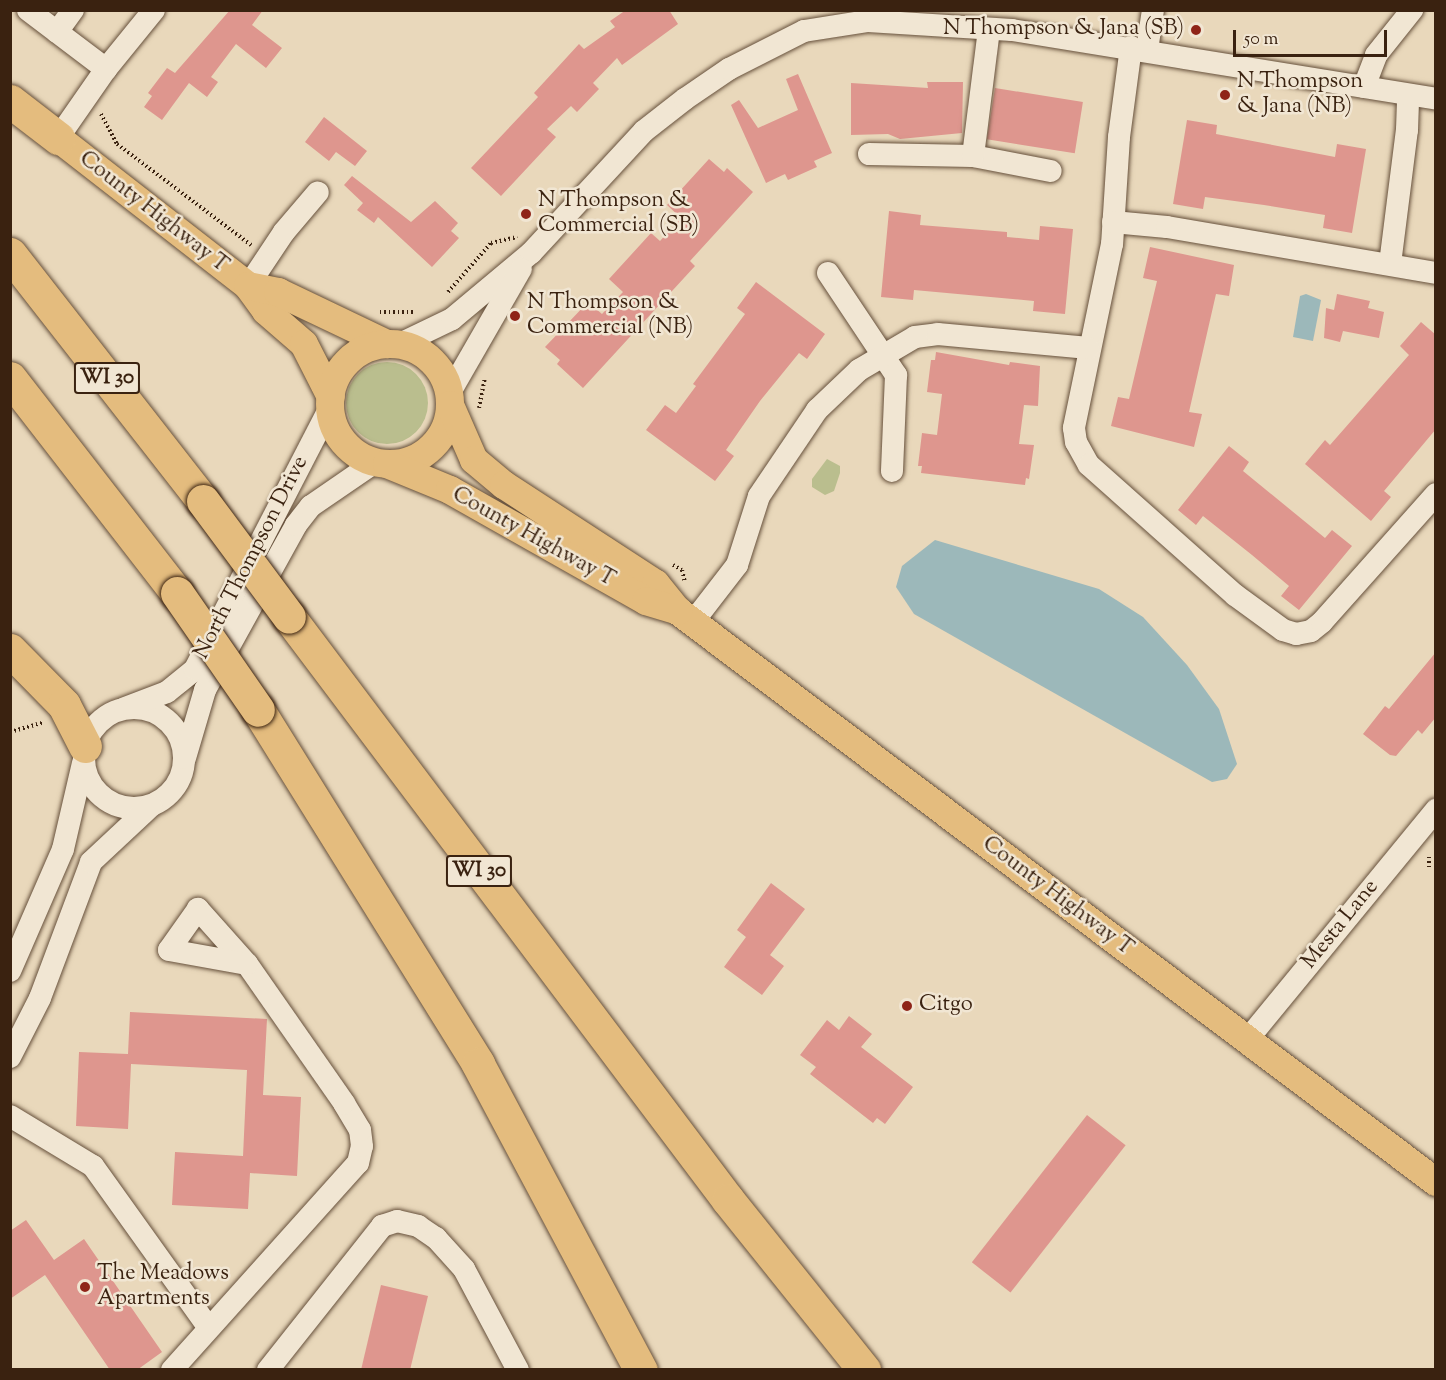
<!DOCTYPE html>
<style>
body{margin:0}
#map{position:relative;width:1446px;height:1380px;overflow:hidden;background:#e9d8bb;font-family:"Sorts Mill Goudy",serif}
div>[style]{position:absolute}
[style*='--x']{left:calc(var(--x)*1px);top:calc(var(--y)*1px);width:calc(var(--w)*1px);rotate:calc(var(--a)*1deg)}
.green>*{inset:0;background:#babe8e}
.round{border-radius:50%}
.water>*{inset:0;background:#9cb8ba}
.building>*{inset:0;background:#de968e;transform-origin:0 0}
.path>*{height:4px;margin-top:-2px;transform-origin:0;background:repeating-linear-gradient(90deg,#3a2210 0 1.5px,transparent 0 4.5px)}
.roads{filter:drop-shadow(0 0 2px #66503b) drop-shadow(0 0 2px #66503b)}
.minor>*{height:22px;margin:-11px;padding:0 11px;transform-origin:11px;border-radius:11px;background:#f1e6d3}
.minor>.ring{margin:-11px;padding:0;box-sizing:content-box;background:none;border:22px solid #f1e6d3;border-radius:50%}
.major>*{height:28px;margin:-14px;padding:0 14px;transform-origin:14px;border-radius:14px;background:#e4bc7e}
.major>.ring{margin:-14px;padding:0;box-sizing:content-box;background:none;border:28px solid #e4bc7e;border-radius:50%}
.highway>*{height:33px;margin:-16.5px;padding:0 16.5px;transform-origin:16.5px;border-radius:16.5px;background:#e4bc7e}
.bridges{filter:drop-shadow(0 0 2px #3a2210) drop-shadow(0 0 2px #3a2210)}
.highway-bridge>*{height:33px;margin:-16.5px;padding:0 16.5px;transform-origin:16.5px;border-radius:16.5px;background:#e4bc7e}
.dots>*{width:16px;height:16px;translate:-50% -50%;box-sizing:border-box;border:3px solid #f1e6d3;border-radius:50%}
span{translate:-50% -50%;white-space:nowrap;text-align:center;line-height:1.15;-webkit-text-stroke:5px #f1e6d3;paint-order:stroke}
.shield-label span{padding:2px 4px;background:#f1e6d3;border:2px solid;border-radius:4px;-webkit-text-stroke-width:0}
.shield-label{font-size:21px;color:#3a2210;font-weight:700}
.poi-label{font-size:22px;color:#3a2210}
.right{translate:-100% -50%;text-align:right}
.left{translate:0 -50%;text-align:left}
.street-label{font-size:22px;color:#3a2210}
.frame{position:absolute;inset:0;border:12px solid #3a2210;pointer-events:none}
.scale{position:absolute;left:1233px;top:30px;width:154px;height:27px;box-sizing:border-box;border:3px solid #3a2210;border-top:0;padding-left:8px;font-size:18px;line-height:21px;white-space:nowrap;color:#3a2210;-webkit-text-stroke:4px #f1e6d3;paint-order:stroke}
</style>
<div id="map">
<div class="green">
<i class="round" style="left:346px;top:362px;width:82px;height:82px"></i>
<i style="clip-path:polygon(827px 459px,840px 466px,840px 473px,834px 491px,825px 495px,812px 487px,812px 479px)"></i>
</div>
<div class="water">
<i style="clip-path:polygon(1306px 294px,1321px 300px,1313px 341px,1293px 337px,1300px 296px)"></i>
<i style="clip-path:polygon(935px 540px,1099px 589px,1143px 617px,1187px 665px,1219px 709px,1237px 764px,1227px 779px,1212px 782px,914px 614px,896px 587px,902px 566px)"></i>
</div>
<div class="building">
<i style="clip-path:polygon(230px 10px,263px 10px,252px 25px,282px 48px,266px 68px,236px 44px,211px 77px,218px 82px,207px 97px,189px 83px,162px 120px,144px 107px,152px 96px,148px 93px,167px 68px,175px 73px)"></i>
<i style="clip-path:polygon(626px 10px,669px 10px,678px 24px,622px 65px,617px 58px,593px 83px,599px 89px,577px 112px,571px 106px,547px 129px,556px 137px,501px 196px,471px 168px,538px 97px,534px 93px,579px 44px,584px 49px,615px 27px,610px 21px)"></i>
<i style="clip-path:polygon(798px 74px,832px 153px,814px 161px,817px 167px,788px 180px,785px 174px,766px 183px,731px 105px,739px 100px,758px 128px,798px 110px,786px 79px)"></i>
<i style="clip-path:polygon(927px 82px,963px 82px,962px 133px,900px 139px,888px 134px,851px 135px,851px 83px,928px 88px)"></i>
<i style="left:995px;top:88px;width:89px;height:52px;rotate:9deg"></i>
<i style="clip-path:polygon(324px 117px,367px 151px,355px 166px,336px 152px,329px 161px,305px 142px)"></i>
<i style="clip-path:polygon(1187px 120px,1217px 125px,1216px 134px,1335px 157px,1337px 144px,1366px 149px,1352px 233px,1323px 228px,1325px 215px,1264px 205px,1205px 197px,1203px 209px,1173px 204px)"></i>
<i style="clip-path:polygon(709px 159px,724px 172px,727px 168px,753px 192px,690px 261px,695px 266px,583px 388px,557px 364px,560px 360px,545px 347px,588px 302px,602px 314px,623px 292px,609px 279px,651px 233px,660px 241px,681px 218px,667px 205px)"></i>
<i style="clip-path:polygon(352px 176px,411px 222px,435px 201px,458px 223px,451px 231px,459px 238px,432px 267px,378px 217px,374px 223px,357px 210px,363px 203px,344px 185px)"></i>
<i style="clip-path:polygon(889px 211px,921px 215px,920px 225px,1007px 232px,1007px 237px,1039px 240px,1040px 226px,1073px 229px,1065px 314px,1033px 311px,1034px 301px,914px 290px,913px 300px,881px 297px)"></i>
<i style="clip-path:polygon(1150px 247px,1234px 265px,1229px 296px,1216px 294px,1189px 412px,1202px 414px,1194px 447px,1111px 426px,1118px 397px,1129px 399px,1157px 281px,1143px 278px)"></i>
<i style="clip-path:polygon(756px 282px,825px 334px,807px 359px,799px 353px,760px 401px,726px 450px,734px 456px,715px 481px,646px 430px,665px 405px,676px 413px,696px 386px,693px 384px,745px 314px,737px 308px)"></i>
<i style="clip-path:polygon(1337px 294px,1370px 301px,1368px 308px,1384px 312px,1379px 338px,1343px 331px,1340px 342px,1324px 338px,1326px 308px,1334px 310px)"></i>
<i style="clip-path:polygon(1421px 322px,1436px 335px,1436px 429px,1384px 491px,1391px 497px,1371px 521px,1305px 464px,1325px 440px,1330px 445px,1409px 355px,1400px 346px)"></i>
<i style="clip-path:polygon(936px 352px,1009px 365px,1010px 362px,1040px 366px,1038px 406px,1024px 405px,1019px 444px,1034px 445px,1029px 479px,1026px 478px,1025px 485px,921px 473px,922px 466px,918px 466px,922px 433px,937px 435px,942px 394px,927px 392px,931px 360px,935px 360px)"></i>
<i style="clip-path:polygon(1229px 446px,1249px 462px,1243px 471px,1325px 538px,1332px 530px,1352px 546px,1299px 610px,1281px 596px,1289px 586px,1252px 555px,1203px 516px,1196px 525px,1178px 510px)"></i>
<i style="clip-path:polygon(1436px 652px,1436px 717px,1422px 734px,1418px 730px,1396px 756px,1390px 755px,1363px 734px,1385px 706px,1389px 709px)"></i>
<i style="clip-path:polygon(771px 883px,805px 909px,770px 955px,784px 966px,762px 995px,724px 967px,746px 937px,737px 930px)"></i>
<i style="clip-path:polygon(130px 1012px,267px 1019px,263px 1095px,301px 1097px,297px 1176px,250px 1173px,248px 1209px,172px 1205px,175px 1152px,243px 1156px,247px 1070px,131px 1064px,128px 1129px,76px 1126px,79px 1052px,128px 1054px)"></i>
<i style="clip-path:polygon(849px 1016px,872px 1034px,861px 1047px,913px 1087px,885px 1124px,877px 1118px,873px 1123px,810px 1074px,816px 1067px,800px 1055px,827px 1020px,839px 1030px)"></i>
<i style="left:1087px;top:1115px;width:49px;height:187px;rotate:38deg"></i>
<i style="clip-path:polygon(26px 1220px,54px 1260px,84px 1239px,162px 1352px,137px 1370px,110px 1370px,45px 1275px,10px 1299px,10px 1231px)"></i>
<i style="clip-path:polygon(381px 1285px,428px 1296px,410px 1370px,361px 1370px)"></i>
</div>
<div class="path">
<i style="--x:1174;--y:23;--w:9;--a:-41"></i>
<i style="--x:101;--y:114;--w:34;--a:62"></i>
<i style="--x:117;--y:144;--w:168;--a:37"></i>
<i style="--x:448;--y:292;--w:65;--a:-48.7"></i>
<i style="--x:491;--y:243;--w:27;--a:-13"></i>
<i style="--x:380;--y:312;--w:34;--a:0"></i>
<i style="--x:479;--y:408;--w:31;--a:-79"></i>
<i style="--x:673;--y:565;--w:10;--a:29"></i>
<i style="--x:682;--y:570;--w:12;--a:76"></i>
<i style="--x:10;--y:732;--w:35;--a:-16"></i>
<i style="--x:1429;--y:857;--w:13;--a:90"></i>
</div>
<div class="roads">
<div class="minor">
<i style="--x:28;--y:10;--w:98;--a:37.1"></i>
<i style="--x:57;--y:32;--w:27;--a:-54"></i>
<i style="--x:1131;--y:47;--w:91;--a:97.6"></i>
<i style="--x:1119;--y:137;--w:107;--a:93.7"></i>
<i style="--x:1112;--y:244;--w:188;--a:101.7"></i>
<i style="--x:1074;--y:428;--w:14;--a:82"></i>
<i style="--x:1076;--y:442;--w:26;--a:61"></i>
<i style="--x:1089;--y:465;--w:195;--a:41.7"></i>
<i style="--x:1235;--y:595;--w:59;--a:36.1"></i>
<i style="--x:1283;--y:630;--w:14;--a:17"></i>
<i style="--x:1296;--y:634;--w:15;--a:-11"></i>
<i style="--x:1311;--y:631;--w:14;--a:-39"></i>
<i style="--x:1322;--y:622;--w:171;--a:-48.3"></i>
<i style="--x:1147;--y:50;--w:40;--a:-81.5"></i>
<i style="--x:1364;--y:87;--w:34;--a:-69"></i>
<i style="--x:1376;--y:55;--w:58;--a:-51.3"></i>
<i style="--x:58;--y:138;--w:84;--a:-55.2"></i>
<i style="--x:106;--y:69;--w:76;--a:-50.9"></i>
<i style="--x:869;--y:154;--w:104;--a:1.1"></i>
<i style="--x:973;--y:156;--w:79;--a:10.9"></i>
<i style="--x:973;--y:156;--w:128;--a:-82.8"></i>
<i style="--x:1113;--y:222;--w:54;--a:5.3"></i>
<i style="--x:1167;--y:227;--w:273;--a:9.7"></i>
<i style="--x:1390;--y:264;--w:135;--a:-82.8"></i>
<i style="--x:1407;--y:130;--w:35;--a:-88"></i>
<i style="--x:828;--y:273;--w:123;--a:56.3"></i>
<i style="--x:896;--y:375;--w:96;--a:92.4"></i>
<i style="--x:248;--y:286;--w:65;--a:-56.3"></i>
<i style="--x:284;--y:232;--w:52;--a:-49.6"></i>
<i style="--x:398;--y:345;--w:60;--a:-25.7"></i>
<i style="--x:452;--y:319;--w:103;--a:-39.9"></i>
<i style="--x:531;--y:253;--w:166;--a:-47.2"></i>
<i style="--x:644;--y:131;--w:52;--a:-38"></i>
<i style="--x:685;--y:99;--w:53;--a:-34.3"></i>
<i style="--x:729;--y:69;--w:84;--a:-26.9"></i>
<i style="--x:804;--y:31;--w:65;--a:-8.9"></i>
<i style="--x:868;--y:21;--w:144;--a:3.6"></i>
<i style="--x:1012;--y:30;--w:430;--a:9.2"></i>
<i style="--x:449;--y:394;--w:144;--a:-60.1"></i>
<i style="--x:693;--y:622;--w:72;--a:-52.3"></i>
<i style="--x:737;--y:565;--w:72;--a:-72.3"></i>
<i style="--x:759;--y:496;--w:104;--a:-56"></i>
<i style="--x:817;--y:410;--w:58;--a:-43.6"></i>
<i style="--x:859;--y:370;--w:65;--a:-30.5"></i>
<i style="--x:915;--y:337;--w:23;--a:-7"></i>
<i style="--x:938;--y:334;--w:151;--a:5.3"></i>
<i class="ring" style="left:84px;top:708px;width:78px;height:78px"></i>
<i style="--x:125;--y:708;--w:45;--a:-20.9"></i>
<i style="--x:167;--y:692;--w:36;--a:-39"></i>
<i style="--x:195;--y:669;--w:295;--a:-62.7"></i>
<i style="--x:185;--y:758;--w:71;--a:-73.6"></i>
<i style="--x:205;--y:690;--w:188;--a:-61.1"></i>
<i style="--x:296;--y:525;--w:24;--a:-52"></i>
<i style="--x:311;--y:506;--w:78;--a:-34.5"></i>
<i style="--x:10;--y:971;--w:133;--a:-66.5"></i>
<i style="--x:63;--y:849;--w:88;--a:-76.9"></i>
<i style="--x:1247;--y:1040;--w:298;--a:-50.6"></i>
<i style="--x:10;--y:1057;--w:66;--a:-63"></i>
<i style="--x:40;--y:998;--w:145;--a:-69.4"></i>
<i style="--x:91;--y:862;--w:82;--a:-43"></i>
<i style="--x:10;--y:1116;--w:97;--a:31.1"></i>
<i style="--x:93;--y:1166;--w:199;--a:54.4"></i>
<i style="--x:172;--y:1370;--w:278;--a:-48.1"></i>
<i style="--x:358;--y:1163;--w:17;--a:-77"></i>
<i style="--x:362;--y:1146;--w:16;--a:-97"></i>
<i style="--x:360;--y:1130;--w:31;--a:-121"></i>
<i style="--x:344;--y:1103;--w:169;--a:-124.9"></i>
<i style="--x:247;--y:964;--w:74;--a:-131.7"></i>
<i style="--x:198;--y:909;--w:50;--a:125.3"></i>
<i style="--x:169;--y:950;--w:79;--a:10.2"></i>
<i style="--x:268;--y:1370;--w:184;--a:-51.6"></i>
<i style="--x:382;--y:1226;--w:16;--a:-18"></i>
<i style="--x:397;--y:1221;--w:22;--a:13"></i>
<i style="--x:418;--y:1226;--w:22;--a:34"></i>
<i style="--x:436;--y:1238;--w:42;--a:47.9"></i>
<i style="--x:464;--y:1269;--w:115;--a:61.9"></i>
</div>
<div class="major">
<i style="--x:58;--y:138;--w:241;--a:37.9"></i>
<i style="--x:248;--y:286;--w:31;--a:54"></i>
<i style="--x:266;--y:311;--w:50;--a:41"></i>
<i style="--x:304;--y:344;--w:59;--a:63"></i>
<i style="--x:248;--y:286;--w:31;--a:11"></i>
<i style="--x:278;--y:292;--w:121;--a:25.5"></i>
<i class="ring" style="left:330px;top:344px;width:92px;height:92px"></i>
<i style="--x:450;--y:405;--w:60;--a:66.4"></i>
<i style="--x:474;--y:460;--w:39;--a:40"></i>
<i style="--x:504;--y:485;--w:181;--a:33.1"></i>
<i style="--x:656;--y:584;--w:35;--a:51"></i>
<i style="--x:678;--y:611;--w:949;--a:36.99"></i>
<i style="--x:387;--y:464;--w:68;--a:22.4"></i>
<i style="--x:450;--y:490;--w:225;--a:29.5"></i>
<i style="--x:646;--y:601;--w:34;--a:17"></i>
</div>
<div class="highway">
<i style="--x:10;--y:101;--w:61;--a:37.6"></i>
<i style="--x:10;--y:254;--w:313;--a:52"></i>
<i style="--x:10;--y:378;--w:272;--a:52.2"></i>
<i style="--x:289;--y:617;--w:730;--a:53.02"></i>
<i style="--x:728;--y:1200;--w:218;--a:51.3"></i>
<i style="--x:10;--y:650;--w:77;--a:45.5"></i>
<i style="--x:64;--y:705;--w:46;--a:62.9"></i>
<i style="--x:258;--y:710;--w:417;--a:58.1"></i>
<i style="--x:478;--y:1064;--w:347;--a:62"></i>
</div>
</div>
<div class="bridges">
<div class="highway-bridge">
<i style="--x:203;--y:501;--w:144;--a:53.4"></i>
<i style="--x:177;--y:593;--w:142;--a:55.3"></i>
</div>
</div>
<div class="dots">
<i style="left:1196px;top:30px;background:#8f2418"></i>
<i style="left:1225px;top:95px;background:#8f2418"></i>
<i style="left:526px;top:214px;background:#8f2418"></i>
<i style="left:515px;top:316px;background:#8f2418"></i>
<i style="left:907px;top:1006px;background:#8f2418"></i>
<i style="left:85px;top:1287px;background:#8f2418"></i>
</div>
<div class="shield-label">
<span style="left:107px;top:378px">WI 30</span>
<span style="left:479px;top:871px">WI 30</span>
</div>
<div class="poi-label">
<span class="right" style="left:1184px;top:30px">N Thompson &amp; Jana (SB)</span>
<span class="left" style="left:1237px;top:95px">N Thompson<br>&amp; Jana (NB)</span>
<span class="left" style="left:538px;top:214px">N Thompson &amp;<br>Commercial (SB)</span>
<span class="left" style="left:527px;top:316px">N Thompson &amp;<br>Commercial (NB)</span>
<span class="left" style="left:919px;top:1006px">Citgo</span>
<span class="left" style="left:97px;top:1287px">The Meadows<br>Apartments</span>
</div>
<div class="street-label">
<span style="left:153px;top:213px;rotate:38deg">County Highway T</span>
<span style="left:533px;top:538px;rotate:29deg">County Highway T</span>
<span style="left:252px;top:558px;rotate:-63deg">North Thompson Drive</span>
<span style="left:1057px;top:897px;rotate:37deg">County Highway T</span>
<span style="left:1341px;top:925px;rotate:-51deg">Mesta Lane</span>
</div>
<div class="frame"></div>
<div class="scale">50 m</div>
</div>
